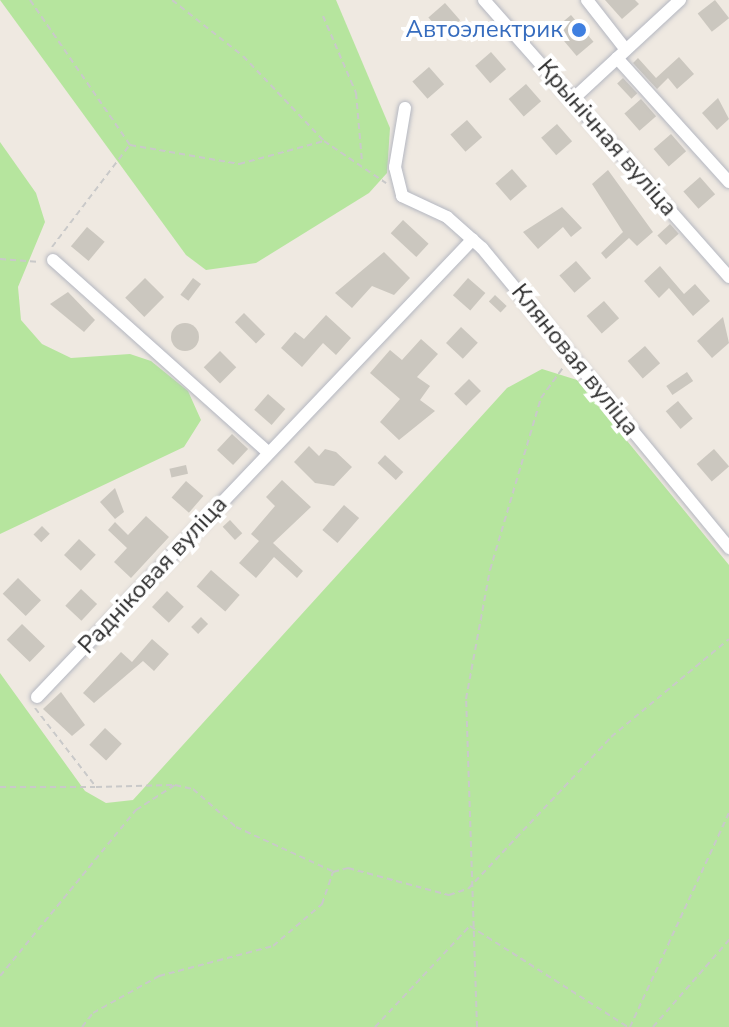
<!DOCTYPE html>
<meta charset="utf-8">
<style>
body{margin:0}
#map{position:relative;width:729px;height:1027px;overflow:hidden;background:#efe9e1;font-family:"Nunito Sans",sans-serif}
div>[style]{position:absolute}
[style*='--x']{left:calc(var(--x)*1px);top:calc(var(--y)*1px);width:calc(var(--w)*1px);rotate:calc(var(--a)*1deg)}
.green>*{inset:0;background:#b6e59e}
.building>*{inset:0;background:#cbc7bf;transform-origin:0 0}
.round{border-radius:50%}
.path>*{height:2px;margin-top:-1px;transform-origin:0;background:repeating-linear-gradient(90deg,#c9c9c9 0 6px,transparent 0 10px)}
.roads{filter:drop-shadow(0 0 2px #b4b7c1) drop-shadow(0 0 2px #b4b7c1)}
.minor>*{height:12px;margin:-6px;padding:0 6px;transform-origin:6px;border-radius:6px;background:#fff}
.dots>*{width:22px;height:22px;translate:-50% -50%;box-sizing:border-box;border:4px solid #fff;border-radius:50%}
span{translate:-50% -50%;white-space:nowrap;text-align:center;line-height:1.15;-webkit-text-stroke:8px #fff;paint-order:stroke}
.shop-label{font-size:24px;color:#366cbe}
.right{translate:-100% -50%;text-align:right}
.street-label{font-size:24px;color:#2e2e2e}
</style>
<div id="map">
<div class="green">
<i style="clip-path:polygon(0 0,336px 0,390px 128px,387px 173px,369px 193px,256px 263px,206px 270px,186px 255px)"></i>
<i style="clip-path:polygon(0 142px,36px 193px,45px 222px,18px 287px,21px 320px,42px 344px,71px 358px,130px 354px,151px 361px,188px 391px,201px 420px,184px 447px,0 534px)"></i>
<i style="clip-path:polygon(542px 369px,577px 380px,729px 565px,729px 1027px,0 1027px,0 673px,85px 791px,106px 803px,133px 800px,507px 388px)"></i>
</div>
<div class="building">
<i style="clip-path:polygon(605px 0,635px 0,639px 4px,622px 19px)"></i>
<i style="left:715px;top:0;width:23px;height:22px;rotate:52deg"></i>
<i style="left:445px;top:3px;width:23px;height:22px;rotate:49deg"></i>
<i style="left:571px;top:15px;width:35px;height:22px;rotate:50deg"></i>
<i style="left:491px;top:52px;width:23px;height:21px;rotate:49deg"></i>
<i style="clip-path:polygon(679px 57px,694px 74px,677px 89px,668px 78px,657px 89px,633px 63px,638px 58px,656px 78px)"></i>
<i style="left:429px;top:67px;width:23px;height:22px;rotate:49deg"></i>
<i style="left:623px;top:78px;width:21px;height:8px;rotate:47deg"></i>
<i style="left:526px;top:84px;width:23px;height:23px;rotate:49deg"></i>
<i style="clip-path:polygon(718px 98px,729px 119px,717px 130px,702px 113px)"></i>
<i style="left:641px;top:99px;width:23px;height:22px;rotate:49deg"></i>
<i style="left:467px;top:120px;width:23px;height:22px;rotate:49deg"></i>
<i style="left:557px;top:124px;width:23px;height:21px;rotate:49deg"></i>
<i style="left:671px;top:134px;width:23px;height:23px;rotate:49deg"></i>
<i style="left:512px;top:169px;width:23px;height:22px;rotate:49deg"></i>
<i style="clip-path:polygon(608px 170px,653px 232px,637px 246px,629px 238px,606px 259px,601px 253px,623px 232px,592px 184px)"></i>
<i style="left:700px;top:177px;width:23px;height:22px;rotate:49deg"></i>
<i style="clip-path:polygon(562px 207px,582px 228px,571px 237px,563px 227px,538px 249px,523px 232px)"></i>
<i style="left:403px;top:220px;width:35px;height:18px;rotate:43deg"></i>
<i style="left:670px;top:224px;width:13px;height:17px;rotate:48deg"></i>
<i style="left:87px;top:227px;width:23px;height:25px;rotate:40deg"></i>
<i style="clip-path:polygon(384px 252px,410px 278px,394px 295px,372px 286px,352px 308px,335px 293px)"></i>
<i style="left:576px;top:261px;width:23px;height:22px;rotate:49deg"></i>
<i style="clip-path:polygon(660px 266px,684px 294px,695px 284px,710px 301px,693px 316px,669px 288px,659px 298px,644px 281px)"></i>
<i style="left:145px;top:278px;width:27px;height:28px;rotate:45deg"></i>
<i style="left:193px;top:278px;width:10px;height:21px;rotate:37deg"></i>
<i style="left:468px;top:278px;width:23px;height:23px;rotate:41deg"></i>
<i style="clip-path:polygon(68px 292px,95px 320px,84px 332px,50px 304px)"></i>
<i style="left:495px;top:295px;width:16px;height:9px;rotate:43deg"></i>
<i style="left:604px;top:301px;width:23px;height:23px;rotate:49deg"></i>
<i style="left:244px;top:313px;width:30px;height:13px;rotate:45deg"></i>
<i style="clip-path:polygon(326px 315px,351px 338px,336px 355px,323px 343px,302px 367px,281px 348px,295px 332px,304px 339px)"></i>
<i style="clip-path:polygon(723px 317px,729px 343px,712px 358px,697px 341px)"></i>
<i class="round" style="left:171px;top:323px;width:28px;height:28px"></i>
<i style="left:461px;top:327px;width:23px;height:22px;rotate:43deg"></i>
<i style="clip-path:polygon(421px 339px,438px 354px,417px 377px,430px 386px,420px 400px,435px 411px,399px 440px,380px 422px,400px 399px,370px 373px,390px 350px,402px 360px)"></i>
<i style="left:645px;top:346px;width:23px;height:23px;rotate:49deg"></i>
<i style="left:220px;top:351px;width:23px;height:23px;rotate:45deg"></i>
<i style="left:687px;top:372px;width:11px;height:25px;rotate:56deg"></i>
<i style="left:469px;top:379px;width:17px;height:21px;rotate:45deg"></i>
<i style="left:268px;top:394px;width:23px;height:21px;rotate:41deg"></i>
<i style="left:678px;top:401px;width:23px;height:16px;rotate:50deg"></i>
<i style="left:232px;top:434px;width:22px;height:22px;rotate:43deg"></i>
<i style="clip-path:polygon(309px 446px,319px 456px,325px 449px,336px 452px,352px 467px,334px 486px,315px 483px,294px 462px)"></i>
<i style="left:714px;top:449px;width:23px;height:23px;rotate:49deg"></i>
<i style="left:385px;top:455px;width:25px;height:11px;rotate:43deg"></i>
<i style="left:186px;top:465px;width:9px;height:17px;rotate:77deg"></i>
<i style="clip-path:polygon(282px 480px,311px 507px,273px 543px,303px 571px,297px 578px,274px 557px,256px 578px,239px 563px,259px 541px,251px 534px,275px 506px,266px 497px)"></i>
<i style="left:186px;top:481px;width:23px;height:22px;rotate:41deg"></i>
<i style="clip-path:polygon(115px 488px,124px 512px,115px 519px,100px 502px)"></i>
<i style="left:344px;top:505px;width:20px;height:33px;rotate:41deg"></i>
<i style="clip-path:polygon(146px 516px,169px 537px,131px 578px,114px 562px,127px 548px,108px 530px,115px 522px,128px 535px)"></i>
<i style="left:230px;top:520px;width:18px;height:10px;rotate:47deg"></i>
<i style="left:42px;top:526px;width:11px;height:12px;rotate:45deg"></i>
<i style="left:79px;top:539px;width:23px;height:22px;rotate:43deg"></i>
<i style="left:211px;top:570px;width:38px;height:22px;rotate:41deg"></i>
<i style="left:18px;top:578px;width:32px;height:22px;rotate:44deg"></i>
<i style="left:81px;top:589px;width:22px;height:23px;rotate:43deg"></i>
<i style="left:167px;top:591px;width:23px;height:22px;rotate:43deg"></i>
<i style="left:201px;top:617px;width:10px;height:14px;rotate:45deg"></i>
<i style="left:22px;top:624px;width:32px;height:22px;rotate:44deg"></i>
<i style="clip-path:polygon(152px 639px,169px 654px,154px 671px,143px 661px,94px 703px,83px 693px,121px 652px,132px 662px)"></i>
<i style="clip-path:polygon(61px 692px,85px 725px,72px 736px,43px 709px)"></i>
<i style="left:105px;top:728px;width:23px;height:23px;rotate:43deg"></i>
</div>
<div class="path">
<i style="--x:30;--y:0;--w:176;--a:55.4"></i>
<i style="--x:130;--y:145;--w:111;--a:9.9"></i>
<i style="--x:239;--y:164;--w:88;--a:-15.1"></i>
<i style="--x:172;--y:0;--w:90;--a:38.3"></i>
<i style="--x:243;--y:56;--w:117;--a:46.4"></i>
<i style="--x:324;--y:141;--w:75;--a:34.1"></i>
<i style="--x:323;--y:16;--w:84;--a:66.8"></i>
<i style="--x:356;--y:93;--w:69;--a:85"></i>
<i style="--x:52;--y:247;--w:127;--a:-52.7"></i>
<i style="--x:0;--y:259;--w:40;--a:4.3"></i>
<i style="--x:35;--y:708;--w:100;--a:52.3"></i>
<i style="--x:96;--y:787;--w:77;--a:-1.5"></i>
<i style="--x:0;--y:787;--w:95;--a:0"></i>
<i style="--x:0;--y:976;--w:215;--a:-50.7"></i>
<i style="--x:136;--y:810;--w:46;--a:-32.7"></i>
<i style="--x:175;--y:785;--w:18;--a:13"></i>
<i style="--x:193;--y:789;--w:57;--a:41.5"></i>
<i style="--x:236;--y:827;--w:106;--a:24.6"></i>
<i style="--x:82;--y:1027;--w:18;--a:-52"></i>
<i style="--x:93;--y:1013;--w:76;--a:-29.3"></i>
<i style="--x:159;--y:976;--w:118;--a:-14.7"></i>
<i style="--x:273;--y:946;--w:65;--a:-40.6"></i>
<i style="--x:322;--y:904;--w:34;--a:-71"></i>
<i style="--x:333;--y:872;--w:16;--a:-15"></i>
<i style="--x:348;--y:868;--w:105;--a:15"></i>
<i style="--x:449;--y:895;--w:20;--a:-18"></i>
<i style="--x:468;--y:889;--w:209;--a:-46.7"></i>
<i style="--x:611;--y:737;--w:153;--a:-39.7"></i>
<i style="--x:375;--y:1027;--w:139;--a:-46.8"></i>
<i style="--x:470;--y:926;--w:188;--a:32.6"></i>
<i style="--x:477;--y:1027;--w:328;--a:-91.9"></i>
<i style="--x:466;--y:699;--w:131;--a:-79.5"></i>
<i style="--x:490;--y:570;--w:179;--a:-73.5"></i>
<i style="--x:541;--y:398;--w:39;--a:-54"></i>
<i style="--x:630;--y:1027;--w:236;--a:-65.2"></i>
<i style="--x:653;--y:1027;--w:116;--a:-48.9"></i>
</div>
<div class="roads">
<div class="minor">
<i style="--x:484;--y:0;--w:370;--a:48.5"></i>
<i style="--x:587;--y:0;--w:63;--a:52"></i>
<i style="--x:617;--y:58;--w:167;--a:47.9"></i>
<i style="--x:573;--y:99;--w:146;--a:-42.8"></i>
<i style="--x:405;--y:108;--w:60;--a:99.6"></i>
<i style="--x:395;--y:167;--w:30;--a:76"></i>
<i style="--x:402;--y:196;--w:50;--a:25"></i>
<i style="--x:447;--y:217;--w:47;--a:41.5"></i>
<i style="--x:482;--y:248;--w:389;--a:50.5"></i>
<i style="--x:53;--y:260;--w:288;--a:41.8"></i>
<i style="--x:37;--y:697;--w:632;--a:-46.41"></i>
</div>
</div>
<div class="dots">
<i style="left:579px;top:30px;background:#3f7fe0"></i>
</div>
<div class="shop-label">
<span class="right" style="left:563px;top:30px">Автоэлектрик</span>
</div>
<div class="street-label">
<span style="left:607px;top:138px;rotate:49deg">Крынічная вуліца</span>
<span style="left:575px;top:360px;rotate:51deg">Кляновая вуліца</span>
<span style="left:153px;top:575px;rotate:-47deg">Радніковая вуліца</span>
</div>
</div>
